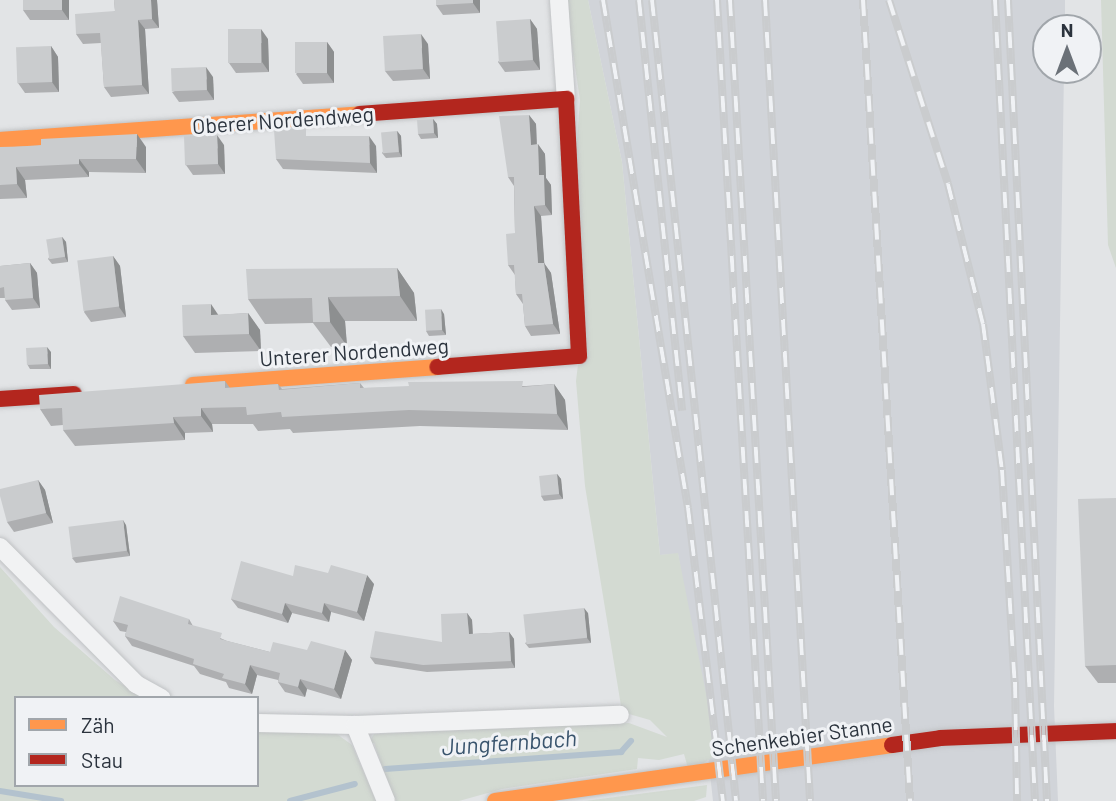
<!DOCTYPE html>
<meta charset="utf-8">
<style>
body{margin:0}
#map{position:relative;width:1116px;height:801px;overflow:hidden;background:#e2e4e6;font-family:Barlow,sans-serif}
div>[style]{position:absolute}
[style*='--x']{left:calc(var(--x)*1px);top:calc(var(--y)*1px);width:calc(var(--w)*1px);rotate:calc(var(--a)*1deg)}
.built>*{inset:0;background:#d1d4d9}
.green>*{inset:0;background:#d3dad2}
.stream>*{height:6px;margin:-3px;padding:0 3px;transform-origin:3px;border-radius:3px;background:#b3c2ce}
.roads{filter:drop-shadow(0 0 2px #c0c2c4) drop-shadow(0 0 2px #c0c2c4)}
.street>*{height:18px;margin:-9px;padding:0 9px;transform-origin:9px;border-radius:9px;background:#f1f2f3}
.slow>*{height:16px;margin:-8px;padding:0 8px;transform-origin:8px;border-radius:8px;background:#ff974d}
.jam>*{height:16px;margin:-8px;padding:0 8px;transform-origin:8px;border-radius:8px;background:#b3261e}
.rail>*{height:8px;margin-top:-4px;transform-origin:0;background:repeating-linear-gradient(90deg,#f0f2f5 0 16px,#caccce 0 32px);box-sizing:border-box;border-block:2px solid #caccce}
.wall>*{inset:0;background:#aeafb1}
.shaded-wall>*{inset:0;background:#8d8f90}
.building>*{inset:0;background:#caccce;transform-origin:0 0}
span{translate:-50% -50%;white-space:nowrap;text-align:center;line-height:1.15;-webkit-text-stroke:6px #f0f2f5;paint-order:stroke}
.street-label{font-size:21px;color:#2b333d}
.water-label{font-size:23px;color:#39546d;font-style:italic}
.legend{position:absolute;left:14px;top:696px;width:245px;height:91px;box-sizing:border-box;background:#f0f2f5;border:2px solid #a1a6ab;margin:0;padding:9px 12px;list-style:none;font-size:21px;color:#2b333d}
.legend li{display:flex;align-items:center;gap:14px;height:35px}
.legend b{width:35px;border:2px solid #a1a6ab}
.north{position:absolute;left:1032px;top:14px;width:70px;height:70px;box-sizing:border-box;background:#f0f2f5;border:2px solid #a1a6ab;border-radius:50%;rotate:0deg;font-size:19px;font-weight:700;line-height:28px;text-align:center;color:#2b333d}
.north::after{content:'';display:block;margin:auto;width:24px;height:32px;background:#6b7178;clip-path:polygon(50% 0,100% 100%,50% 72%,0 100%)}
</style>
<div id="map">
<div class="built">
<i style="clip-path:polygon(588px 0,1065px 0,1065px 28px,1046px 28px,1046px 70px,1064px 70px,1054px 706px,1058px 801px,713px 801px,702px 700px,678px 554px,660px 555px,622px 162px)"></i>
</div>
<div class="green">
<i style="clip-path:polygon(565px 0,588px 0,622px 162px,660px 555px,678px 553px,718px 754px,689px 772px,684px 754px,659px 760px,638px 758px,637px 769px,502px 789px,459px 801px,394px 801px,374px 743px,369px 742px,374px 734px,629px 723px,667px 737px,650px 720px,622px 712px,585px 486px,576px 381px,579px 356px,571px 225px,580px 100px)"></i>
<i style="clip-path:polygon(1101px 0,1116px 0,1116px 268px,1108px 245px)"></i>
<i style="clip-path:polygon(0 567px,54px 627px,115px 680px,145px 698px,16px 698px,16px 785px,257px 785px,257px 732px,337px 734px,352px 745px,376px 801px,0 801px)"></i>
<i style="clip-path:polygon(707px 785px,706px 797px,694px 801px,585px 801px)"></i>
</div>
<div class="stream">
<i style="--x:385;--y:769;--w:237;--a:-4.1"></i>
<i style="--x:621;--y:752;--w:15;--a:-48"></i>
<i style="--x:0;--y:791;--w:62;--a:9.3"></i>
<i style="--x:290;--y:801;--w:67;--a:-14.7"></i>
</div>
<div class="roads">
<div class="street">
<i style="--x:559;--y:0;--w:99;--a:86"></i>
<i style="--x:0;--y:547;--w:193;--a:45.2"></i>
<i style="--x:136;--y:684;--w:29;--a:29"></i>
<i style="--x:257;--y:723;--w:98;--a:1.2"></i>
<i style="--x:355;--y:725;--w:265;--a:-2.2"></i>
<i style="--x:355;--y:725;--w:82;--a:67.8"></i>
</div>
<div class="slow">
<i style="--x:0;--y:140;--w:361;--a:-4.1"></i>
<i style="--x:193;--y:385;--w:245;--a:-4.2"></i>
<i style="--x:495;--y:801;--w:401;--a:-8"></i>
</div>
<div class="jam">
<i style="--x:360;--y:114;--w:207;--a:-4.2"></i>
<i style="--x:566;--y:99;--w:257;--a:87.1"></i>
<i style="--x:579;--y:356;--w:142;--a:175.6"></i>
<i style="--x:0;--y:399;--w:74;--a:-3.9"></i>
<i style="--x:892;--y:745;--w:49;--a:-8.1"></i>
<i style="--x:941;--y:738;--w:175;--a:-2.3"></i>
</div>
</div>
<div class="rail">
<i style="--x:603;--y:0;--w:515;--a:80.5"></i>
<i style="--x:688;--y:508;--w:295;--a:83.2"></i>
<i style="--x:639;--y:0;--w:413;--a:84"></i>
<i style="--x:652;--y:0;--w:805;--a:84.01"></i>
<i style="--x:717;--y:0;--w:802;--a:86.71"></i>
<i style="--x:730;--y:0;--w:802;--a:86.71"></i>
<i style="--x:765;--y:0;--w:802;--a:86.78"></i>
<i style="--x:863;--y:0;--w:802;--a:86.64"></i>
<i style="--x:889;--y:0;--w:193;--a:72.2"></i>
<i style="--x:948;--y:184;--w:144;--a:76"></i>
<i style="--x:983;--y:324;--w:147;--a:82.6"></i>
<i style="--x:1002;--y:470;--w:222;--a:86.6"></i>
<i style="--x:995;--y:0;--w:802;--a:87.14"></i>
<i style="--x:1008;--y:0;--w:802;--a:87.21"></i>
<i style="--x:1015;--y:682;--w:119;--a:89"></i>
</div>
<div class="wall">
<i style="clip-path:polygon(69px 0,69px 20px,30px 20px,23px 10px)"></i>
<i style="clip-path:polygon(114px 0,157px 0,159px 28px,145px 29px,149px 94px,111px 97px,104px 87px,101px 43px,83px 44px,76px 34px,115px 11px)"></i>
<i style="clip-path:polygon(480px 0,480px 13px,443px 15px,436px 5px)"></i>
<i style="clip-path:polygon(530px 19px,537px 29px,540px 70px,505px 72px,498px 62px)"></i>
<i style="clip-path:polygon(268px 39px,269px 72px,236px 73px,229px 63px)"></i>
<i style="clip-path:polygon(327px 42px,334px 52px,334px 83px,303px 84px,296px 74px)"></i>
<i style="clip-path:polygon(428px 44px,430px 79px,393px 81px,385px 71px)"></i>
<i style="clip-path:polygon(51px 46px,58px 57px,59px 92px,25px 93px,18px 83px)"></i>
<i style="clip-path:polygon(213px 77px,214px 100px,179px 102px,172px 92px)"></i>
<i style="clip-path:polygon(529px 115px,536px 124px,537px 144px,545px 154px,546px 178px,551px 185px,552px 215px,541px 216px,544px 263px,551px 273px,560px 334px,531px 336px,525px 326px,523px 304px,516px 294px,515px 275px,508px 265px,515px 233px,514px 186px,508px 177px)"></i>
<i style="clip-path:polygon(433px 119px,437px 124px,438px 138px,421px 139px,418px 134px)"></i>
<i style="clip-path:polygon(397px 131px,401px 136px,402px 157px,386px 158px,382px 153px)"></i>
<i style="clip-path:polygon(311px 136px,376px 146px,377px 173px,283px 169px,276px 159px)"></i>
<i style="clip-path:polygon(224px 145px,225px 174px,193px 175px,186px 165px)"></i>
<i style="clip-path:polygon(0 147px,146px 147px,146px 173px,89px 172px,89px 177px,25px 180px,27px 198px,0 199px)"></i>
<i style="clip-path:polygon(62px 237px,66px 242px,68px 262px,52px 264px,48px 259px)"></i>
<i style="clip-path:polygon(113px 256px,120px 266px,126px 317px,91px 322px,84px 312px)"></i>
<i style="clip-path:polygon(30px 263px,37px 273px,40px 308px,12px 310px,5px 300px,5px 298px,0 298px,0 266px)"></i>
<i style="clip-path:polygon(397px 268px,414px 293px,417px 321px,345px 321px,347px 346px,331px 347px,313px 323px,265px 324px,248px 299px)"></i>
<i style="clip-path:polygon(248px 313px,260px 330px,261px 351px,195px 353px,183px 336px,218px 315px)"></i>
<i style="clip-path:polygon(444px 314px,446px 335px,429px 336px,426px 331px)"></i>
<i style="clip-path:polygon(51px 352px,51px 369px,30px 369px,27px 364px)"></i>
<i style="clip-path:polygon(225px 381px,230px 388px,278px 384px,282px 389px,360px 383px,364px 388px,526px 386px,554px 384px,565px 400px,568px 430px,420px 426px,293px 433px,290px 429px,258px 431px,253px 424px,212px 424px,213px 432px,185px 433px,185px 440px,75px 446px,63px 430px,63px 425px,51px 426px,40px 409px)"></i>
<i style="clip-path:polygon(557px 474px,561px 479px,563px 499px,544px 501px,541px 496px)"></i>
<i style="clip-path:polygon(38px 480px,45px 490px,53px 523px,14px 532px,7px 522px)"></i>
<i style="clip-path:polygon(1116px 498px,1116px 683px,1098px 683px,1085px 666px)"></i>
<i style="clip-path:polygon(126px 525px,130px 556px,76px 563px,72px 558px)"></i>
<i style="clip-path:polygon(293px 576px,374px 584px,364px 621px,331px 612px,329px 622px,292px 613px,288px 623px,238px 608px,231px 599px)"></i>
<i style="clip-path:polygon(467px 613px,472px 620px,473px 634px,509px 632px,514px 639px,515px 668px,427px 672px,375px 664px,370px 657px,442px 642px)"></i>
<i style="clip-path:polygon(588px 613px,591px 643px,529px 648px,525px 643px)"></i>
<i style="clip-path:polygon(189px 619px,193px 626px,227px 641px,270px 652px,307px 650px,345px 650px,352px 660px,341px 699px,307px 689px,305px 697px,285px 692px,278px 682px,278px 680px,257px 675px,252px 694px,229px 688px,226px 682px,200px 674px,194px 666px,132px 646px,125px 636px,126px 632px,120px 631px,113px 621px)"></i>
</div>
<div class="shaded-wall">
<i style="clip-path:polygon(62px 0,69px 0,69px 20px,62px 10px)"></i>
<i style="clip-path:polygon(151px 0,157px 0,159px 28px,152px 19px)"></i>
<i style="clip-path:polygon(473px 0,480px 0,480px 13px,473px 3px)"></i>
<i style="clip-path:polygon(530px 19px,537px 29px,540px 70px,533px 60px)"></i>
<i style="clip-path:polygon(138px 20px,145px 29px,149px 94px,142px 85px)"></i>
<i style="clip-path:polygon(261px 29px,268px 39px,269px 72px,262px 62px)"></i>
<i style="clip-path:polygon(421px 34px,428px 44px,430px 79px,423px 69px)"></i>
<i style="clip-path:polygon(327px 42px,334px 52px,334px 83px,327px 73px)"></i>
<i style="clip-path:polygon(51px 46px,58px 57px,59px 92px,52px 82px)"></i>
<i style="clip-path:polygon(206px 67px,213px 77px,214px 100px,207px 90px)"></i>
<i style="clip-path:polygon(529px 115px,536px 124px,537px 154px,531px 145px)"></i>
<i style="clip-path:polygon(433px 119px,437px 124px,438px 138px,434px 133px)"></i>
<i style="clip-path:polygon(397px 131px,401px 136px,402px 157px,399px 152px)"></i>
<i style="clip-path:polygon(137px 134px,146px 147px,146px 173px,136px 159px)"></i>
<i style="clip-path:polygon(217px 135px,224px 145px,225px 174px,218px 164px)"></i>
<i style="clip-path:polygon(369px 136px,376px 146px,377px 173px,370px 163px)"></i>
<i style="clip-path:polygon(538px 144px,545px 154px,546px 178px,551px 185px,552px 215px,545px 205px,539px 175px)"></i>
<i style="clip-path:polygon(79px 159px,89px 172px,89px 177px,79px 164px)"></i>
<i style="clip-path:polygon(16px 167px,25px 180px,27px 198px,17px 184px)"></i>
<i style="clip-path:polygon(534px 206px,541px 216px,545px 273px,538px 263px)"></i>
<i style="clip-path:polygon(62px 237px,66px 242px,68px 262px,65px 257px)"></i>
<i style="clip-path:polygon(113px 256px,120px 266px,126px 317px,119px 307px)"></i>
<i style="clip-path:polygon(30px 263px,37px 273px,40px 308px,33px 298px)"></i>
<i style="clip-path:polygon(544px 263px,551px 273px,560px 334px,553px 324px)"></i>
<i style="clip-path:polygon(397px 268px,414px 293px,417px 321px,400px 296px)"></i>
<i style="clip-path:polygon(328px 297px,345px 321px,347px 346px,330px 322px)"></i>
<i style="clip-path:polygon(211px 304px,223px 322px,211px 315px)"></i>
<i style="clip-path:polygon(441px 309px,444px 314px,446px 335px,442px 330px)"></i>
<i style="clip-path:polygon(248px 313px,260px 330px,261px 351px,249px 334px)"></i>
<i style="clip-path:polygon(47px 347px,51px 352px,51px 369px,48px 364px)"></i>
<i style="clip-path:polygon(554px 384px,565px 400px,568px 430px,557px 414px)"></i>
<i style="clip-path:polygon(201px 408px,212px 424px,213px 432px,201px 416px)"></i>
<i style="clip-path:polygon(173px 417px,185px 433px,185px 440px,174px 423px)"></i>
<i style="clip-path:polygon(557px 474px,561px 479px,563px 499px,559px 494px)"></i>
<i style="clip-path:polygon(38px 480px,45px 490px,53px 523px,46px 513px)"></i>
<i style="clip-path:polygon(123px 520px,126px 525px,130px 556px,127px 551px)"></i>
<i style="clip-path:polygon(367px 575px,374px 584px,364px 621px,357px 612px)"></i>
<i style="clip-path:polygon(285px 603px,292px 613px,288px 623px,282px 614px)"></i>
<i style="clip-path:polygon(324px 603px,331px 612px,329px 622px,322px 613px)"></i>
<i style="clip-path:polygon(584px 608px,588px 613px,591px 643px,587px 638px)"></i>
<i style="clip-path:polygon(467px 613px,472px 620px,473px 641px,469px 634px)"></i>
<i style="clip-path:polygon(509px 632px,514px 639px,515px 668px,511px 661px)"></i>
<i style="clip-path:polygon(345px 650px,352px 660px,341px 699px,334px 689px)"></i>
<i style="clip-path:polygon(250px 665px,257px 675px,252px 694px,245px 684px)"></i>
<i style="clip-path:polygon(300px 679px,307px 689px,305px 697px,298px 687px)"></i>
</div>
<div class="building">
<i style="left:23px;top:0;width:39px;height:10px"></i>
<i style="clip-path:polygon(114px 0,151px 0,152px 19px,138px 20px,142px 85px,104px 87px,100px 33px,76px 34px,75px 14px,115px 11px)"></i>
<i style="clip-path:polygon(436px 0,473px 0,473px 3px,436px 5px)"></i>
<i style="left:530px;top:19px;width:41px;height:34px;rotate:86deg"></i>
<i style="left:228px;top:29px;width:33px;height:34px"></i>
<i style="left:421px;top:34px;width:35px;height:38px;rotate:87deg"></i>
<i style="left:327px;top:42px;width:31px;height:32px;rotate:90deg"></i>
<i style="left:51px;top:46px;width:36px;height:35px;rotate:88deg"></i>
<i style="left:206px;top:67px;width:23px;height:35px;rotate:88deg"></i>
<i style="clip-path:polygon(529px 115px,531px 145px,538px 144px,539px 175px,544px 175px,545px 205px,534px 206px,538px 263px,544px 263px,553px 324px,525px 326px,522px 294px,516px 294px,514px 265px,508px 265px,506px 234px,515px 233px,514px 177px,508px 177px,499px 116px)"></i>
<i style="left:433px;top:119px;width:14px;height:16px;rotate:86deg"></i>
<i style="clip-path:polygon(306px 128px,306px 136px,369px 136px,370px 163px,276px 159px,274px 130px)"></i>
<i style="left:397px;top:131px;width:21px;height:16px;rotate:85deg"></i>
<i style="clip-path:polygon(137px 134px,136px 159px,79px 159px,79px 164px,16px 167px,17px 184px,0 185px,0 147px,41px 146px,41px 139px)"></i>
<i style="left:217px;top:135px;width:29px;height:33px;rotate:88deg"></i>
<i style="left:62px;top:237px;width:20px;height:16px;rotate:81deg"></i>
<i style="left:113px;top:256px;width:51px;height:36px;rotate:83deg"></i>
<i style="clip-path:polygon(30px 263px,33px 298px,5px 300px,4px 287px,0 288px,0 266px)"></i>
<i style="clip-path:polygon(397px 268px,400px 296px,328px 297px,330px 322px,313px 322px,312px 298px,248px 299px,246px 269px)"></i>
<i style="clip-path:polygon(211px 304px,211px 315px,248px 313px,249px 334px,183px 336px,182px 305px)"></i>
<i style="left:441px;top:309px;width:21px;height:16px;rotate:87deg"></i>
<i style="left:47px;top:347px;width:17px;height:21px;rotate:87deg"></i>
<i style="clip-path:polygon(225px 381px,225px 388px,278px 384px,279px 390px,360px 383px,360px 388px,409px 386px,408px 382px,523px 381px,522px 387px,554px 384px,557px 414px,409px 410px,282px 417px,281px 412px,247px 415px,246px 407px,201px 408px,201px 416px,173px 417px,174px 423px,63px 430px,62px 408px,40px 409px,39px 395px)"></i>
<i style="left:557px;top:474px;width:20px;height:18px;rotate:84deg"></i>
<i style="clip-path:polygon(38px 480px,46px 513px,7px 522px,0 496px,0 489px)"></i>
<i style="clip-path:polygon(1116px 498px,1116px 665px,1085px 666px,1078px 499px)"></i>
<i style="left:123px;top:520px;width:31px;height:55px;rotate:83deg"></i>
<i style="clip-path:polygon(241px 561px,293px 576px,295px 565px,328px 573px,331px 565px,367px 575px,357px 612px,324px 603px,322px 613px,285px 603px,282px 614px,231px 599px)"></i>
<i style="clip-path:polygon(120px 596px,189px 619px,188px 624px,222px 633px,220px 639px,270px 652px,273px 642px,307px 650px,311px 641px,345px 650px,334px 689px,300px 679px,298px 687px,278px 682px,280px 673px,250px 665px,245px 684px,222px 678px,224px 674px,193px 664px,194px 659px,125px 636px,128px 625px,113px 621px)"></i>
<i style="left:584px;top:608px;width:30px;height:61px;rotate:84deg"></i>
<i style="clip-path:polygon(467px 613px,469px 634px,509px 632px,511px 661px,423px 665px,370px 657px,375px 631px,442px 642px,441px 614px)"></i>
</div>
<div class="street-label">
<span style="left:283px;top:120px;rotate:-4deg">Oberer Nordendweg</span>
<span style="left:354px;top:352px;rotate:-4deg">Unterer Nordendweg</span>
<span style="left:802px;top:736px;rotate:-8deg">Schenkebier Stanne</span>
</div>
<div class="water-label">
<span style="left:509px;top:742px;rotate:-4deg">Jungfernbach</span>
</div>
<ul class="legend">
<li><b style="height:9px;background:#ff974d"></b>Zäh</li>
<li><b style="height:9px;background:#b3261e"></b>Stau</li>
</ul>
<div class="north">N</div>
</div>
